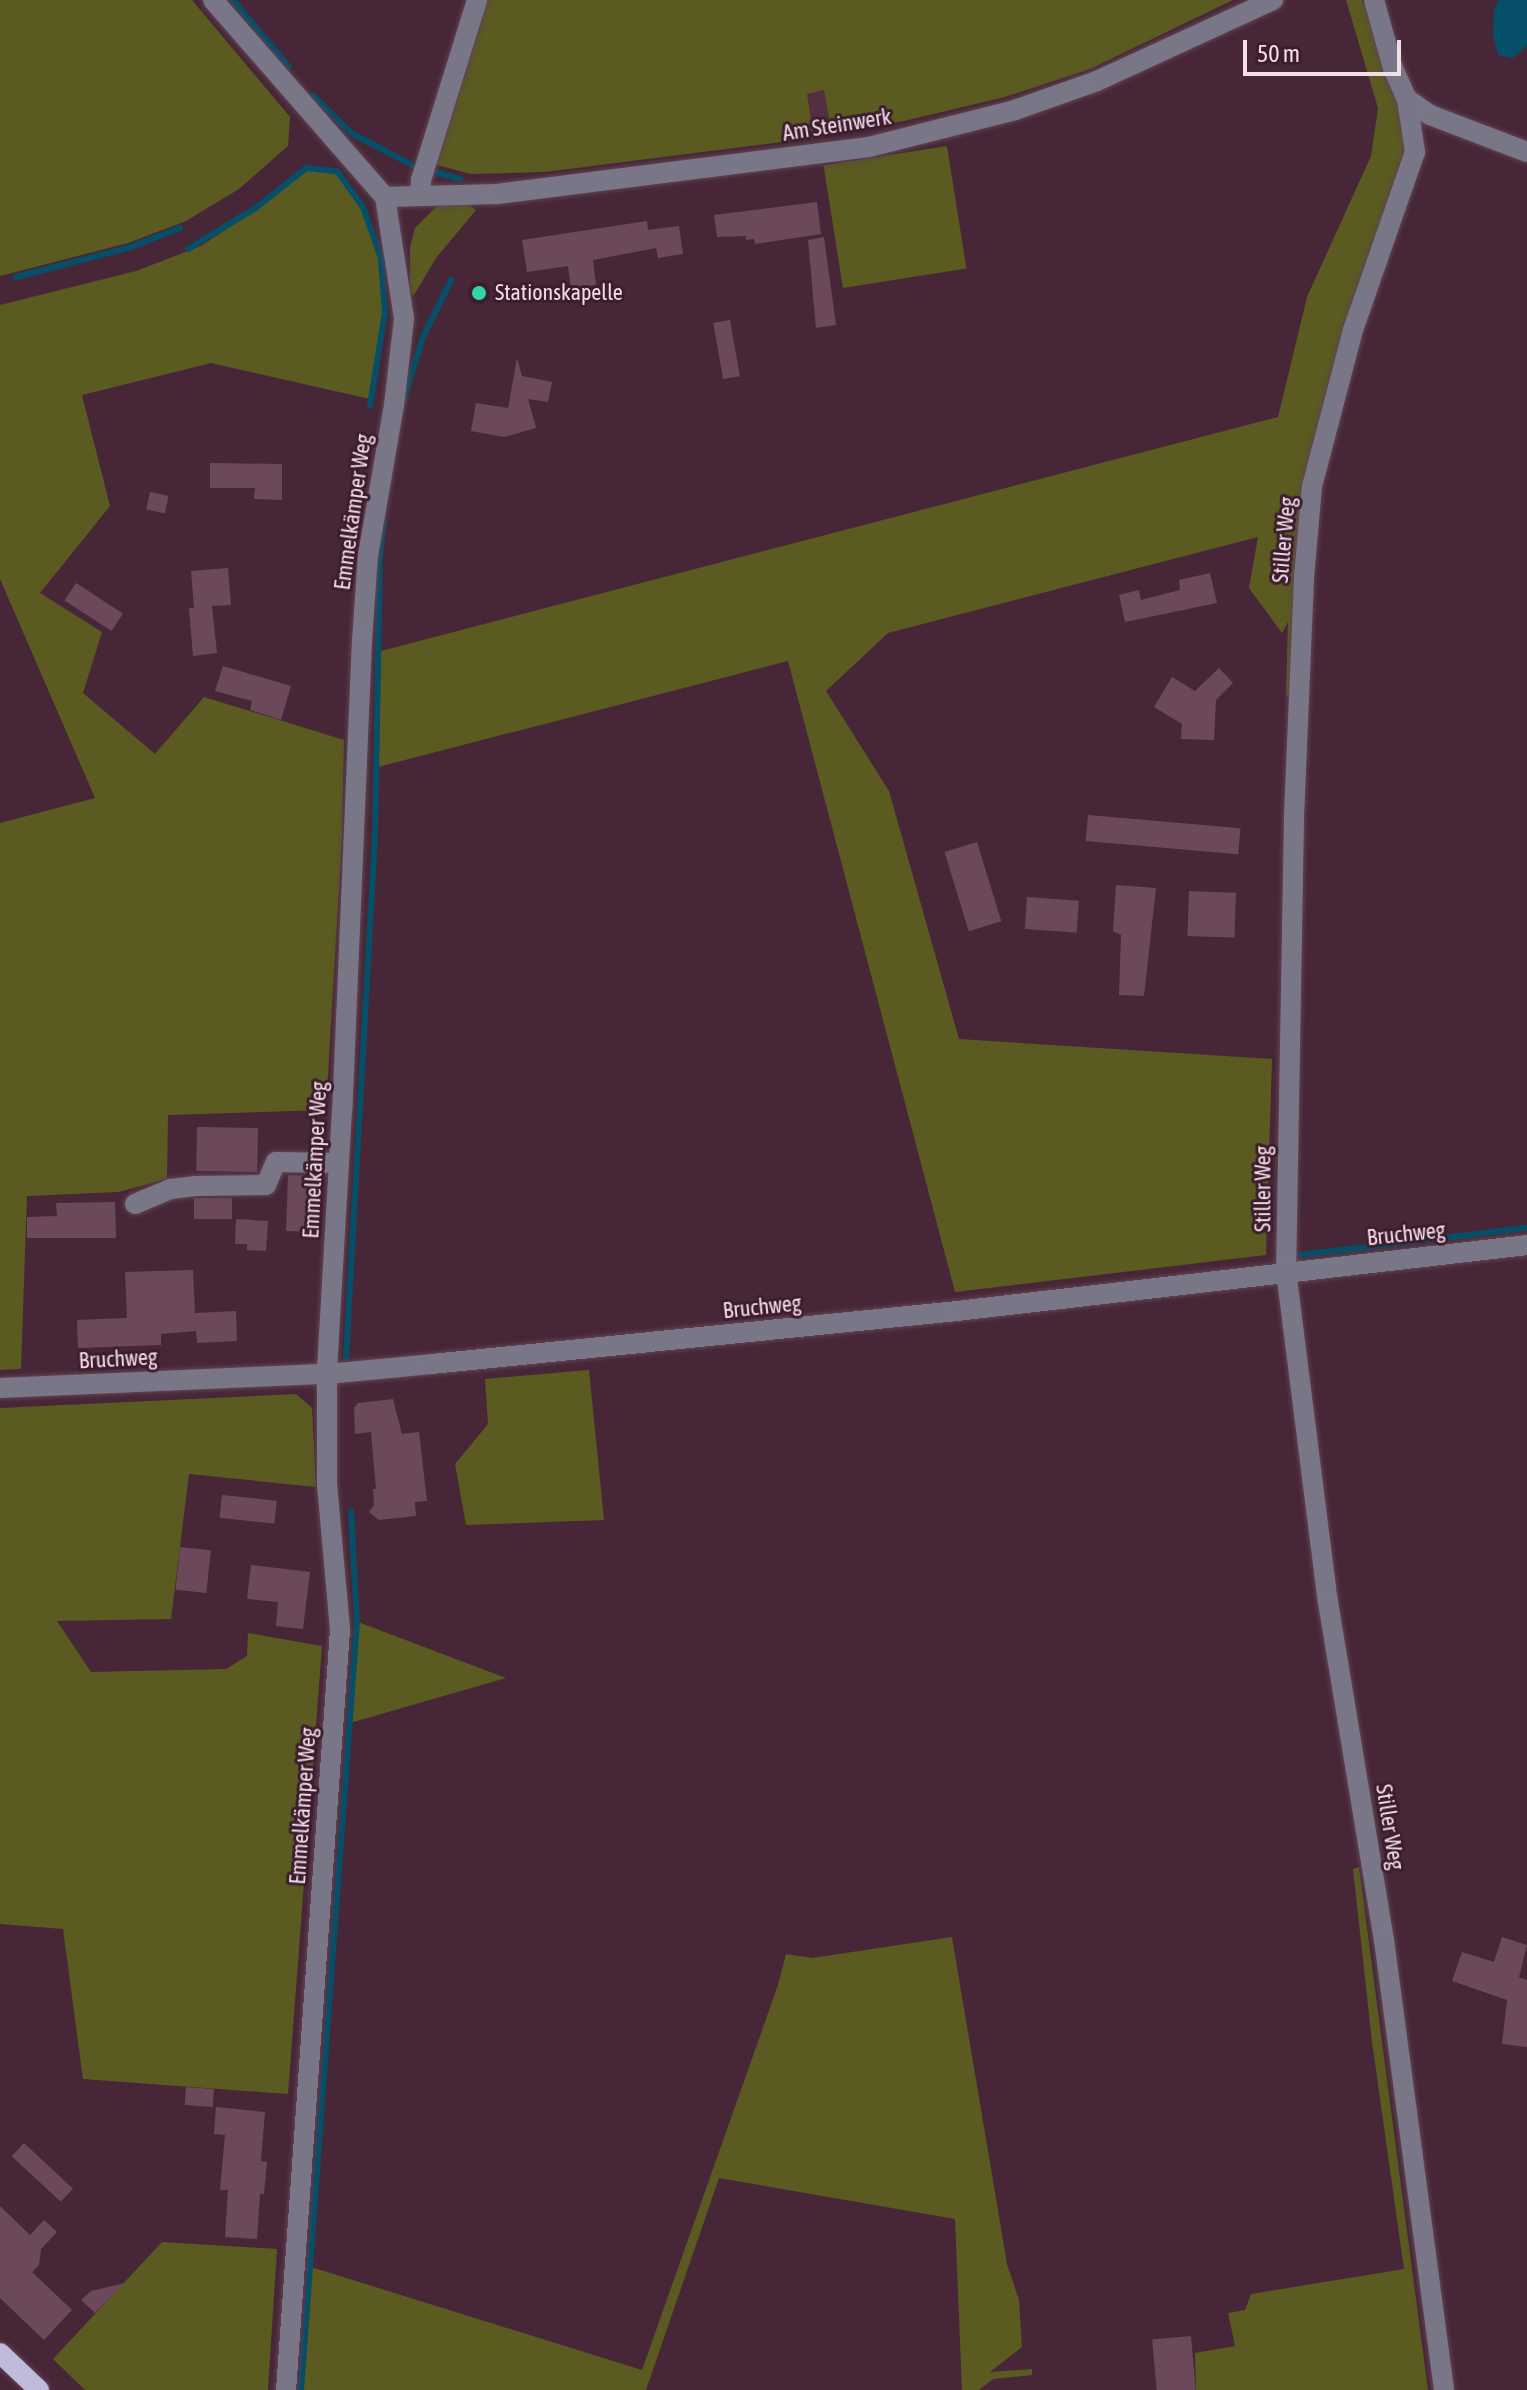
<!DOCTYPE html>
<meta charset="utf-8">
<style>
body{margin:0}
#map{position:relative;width:1527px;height:2390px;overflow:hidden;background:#472737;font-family:"Asap Condensed",sans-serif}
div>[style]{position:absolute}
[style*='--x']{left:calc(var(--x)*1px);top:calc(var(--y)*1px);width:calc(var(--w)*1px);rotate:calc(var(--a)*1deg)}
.built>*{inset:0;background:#552e42;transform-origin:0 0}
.green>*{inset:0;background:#5a5a21;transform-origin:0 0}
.water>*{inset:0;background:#054f69}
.stream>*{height:6px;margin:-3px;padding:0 3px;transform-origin:3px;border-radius:3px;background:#054f69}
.building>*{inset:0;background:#6c495a;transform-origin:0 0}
.roads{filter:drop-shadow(0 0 2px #634453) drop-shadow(0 0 2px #634453)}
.minor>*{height:20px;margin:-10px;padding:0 10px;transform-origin:10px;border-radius:10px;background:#797787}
.major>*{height:20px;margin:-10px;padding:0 10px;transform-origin:10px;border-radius:10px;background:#bebbdb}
.dots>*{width:22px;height:22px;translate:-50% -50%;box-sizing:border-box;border:4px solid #3c1d2d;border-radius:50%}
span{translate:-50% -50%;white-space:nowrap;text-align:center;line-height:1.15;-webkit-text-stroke:6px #3c1d2d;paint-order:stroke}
.street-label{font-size:22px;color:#f3dde7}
.poi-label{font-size:22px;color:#f3dde7}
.left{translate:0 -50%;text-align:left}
.scale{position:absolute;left:1243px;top:40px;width:158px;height:36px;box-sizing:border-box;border:4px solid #f3dde7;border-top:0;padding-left:10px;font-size:24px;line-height:28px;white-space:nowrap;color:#f3dde7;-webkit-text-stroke:6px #3c1d2d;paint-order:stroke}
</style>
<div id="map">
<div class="built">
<i style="left:824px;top:89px;width:47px;height:18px;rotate:80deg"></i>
</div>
<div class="green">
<i style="clip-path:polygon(0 0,192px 0,290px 117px,288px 146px,239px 189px,186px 221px,128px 243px,0 276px)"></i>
<i style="clip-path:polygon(482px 0,1233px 0,1090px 69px,1005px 97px,908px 120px,832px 135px,824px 90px,807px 94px,814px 138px,545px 172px,471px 174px,433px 164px)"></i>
<i style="clip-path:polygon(1346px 0,1362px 0,1405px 108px,1410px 143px,1316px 442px,1292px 697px,1286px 696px,1288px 622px,1282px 633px,1249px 588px,1258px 537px,888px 633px,826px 691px,889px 791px,959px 1039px,1272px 1059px,1266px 1255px,955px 1292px,788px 661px,378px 767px,381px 651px,1278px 417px,1307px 297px,1371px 156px,1378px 108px)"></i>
<i style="left:947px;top:146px;width:124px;height:125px;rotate:81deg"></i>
<i style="clip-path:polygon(306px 170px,336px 172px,361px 206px,379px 258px,384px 311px,370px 399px,211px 363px,82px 395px,110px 506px,40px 593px,102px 632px,83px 693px,155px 754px,204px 697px,344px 740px,342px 836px,326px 1110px,168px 1115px,167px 1179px,118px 1192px,27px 1196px,21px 1369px,0 1370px,0 823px,95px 798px,0 579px,0 305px,136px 271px,201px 246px,258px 208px)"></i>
<i style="clip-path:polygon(439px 204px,468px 204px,476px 210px,436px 258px,414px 295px,410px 294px,410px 247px,415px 228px)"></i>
<i style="clip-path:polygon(589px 1370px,604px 1520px,466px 1525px,455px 1464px,488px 1424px,485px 1379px)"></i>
<i style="clip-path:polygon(296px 1394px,312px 1408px,316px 1487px,189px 1474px,171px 1619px,57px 1621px,91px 1672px,226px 1669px,247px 1656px,248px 1633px,322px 1646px,288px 2094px,83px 2079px,63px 1929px,0 1924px,0 1408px)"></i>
<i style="clip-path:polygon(358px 1622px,506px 1678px,350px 1723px)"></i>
<i style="clip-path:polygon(1359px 1867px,1428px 2390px,1196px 2390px,1195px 2353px,1235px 2346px,1228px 2313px,1245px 2310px,1251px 2294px,1404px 2269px,1372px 2042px,1353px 1869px)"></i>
<i style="clip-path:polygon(952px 1937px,1007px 2264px,1019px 2300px,1022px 2347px,990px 2372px,1032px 2369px,1032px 2375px,993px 2379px,979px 2390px,962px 2390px,955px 2219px,719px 2178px,646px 2390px,303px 2390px,311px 2267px,642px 2370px,778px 1985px,786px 1954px,812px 1958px)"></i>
<i style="clip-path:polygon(162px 2242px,277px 2249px,268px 2390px,85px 2390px,53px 2359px)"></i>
</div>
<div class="water">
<i style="clip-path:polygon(1499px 0,1527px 0,1527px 46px,1513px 58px,1498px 55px,1493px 36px,1494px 9px)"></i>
</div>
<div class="stream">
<i style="--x:233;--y:0;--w:87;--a:50.1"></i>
<i style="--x:313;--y:95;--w:54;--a:45"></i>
<i style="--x:351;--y:133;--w:71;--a:27.6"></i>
<i style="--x:435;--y:172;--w:26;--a:16"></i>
<i style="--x:188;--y:249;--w:81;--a:-31.3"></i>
<i style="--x:257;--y:207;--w:63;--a:-38.5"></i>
<i style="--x:306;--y:168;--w:31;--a:6"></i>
<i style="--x:337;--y:171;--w:44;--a:54.2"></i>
<i style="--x:363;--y:207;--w:54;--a:70.6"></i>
<i style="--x:381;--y:258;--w:54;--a:85.8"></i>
<i style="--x:385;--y:312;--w:95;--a:99.1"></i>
<i style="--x:16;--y:277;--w:116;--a:-14.5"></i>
<i style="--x:128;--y:248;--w:56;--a:-21"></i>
<i style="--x:404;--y:399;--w:65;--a:-73"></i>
<i style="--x:423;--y:337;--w:64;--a:-63.8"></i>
<i style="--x:1300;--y:1255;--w:229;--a:-6.8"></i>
<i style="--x:346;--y:1358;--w:523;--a:-86.82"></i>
<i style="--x:375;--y:836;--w:279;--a:-89"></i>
<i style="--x:380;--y:557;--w:37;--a:-84"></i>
<i style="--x:301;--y:2390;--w:770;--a:-85.83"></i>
<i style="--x:357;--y:1622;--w:111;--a:-93.1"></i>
</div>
<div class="building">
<i style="clip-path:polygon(817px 202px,821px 234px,755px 244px,754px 239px,746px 240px,746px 236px,717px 237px,714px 215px)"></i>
<i style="clip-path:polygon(647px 221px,648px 230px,679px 226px,683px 254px,658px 258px,656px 248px,593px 260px,596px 285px,571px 288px,568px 266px,527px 272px,522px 240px)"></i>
<i style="clip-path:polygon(824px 237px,836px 325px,816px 328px,808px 240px)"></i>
<i style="left:730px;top:320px;width:57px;height:17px;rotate:80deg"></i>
<i style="clip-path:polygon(517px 358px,522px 376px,552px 382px,548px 402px,528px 399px,536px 428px,504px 437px,471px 431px,476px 403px,508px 408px)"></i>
<i style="clip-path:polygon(210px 463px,282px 464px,282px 500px,254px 499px,255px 488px,210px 488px)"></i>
<i style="left:150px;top:492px;width:19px;height:18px;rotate:12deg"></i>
<i style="clip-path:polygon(228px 568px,231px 605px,212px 606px,217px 653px,193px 656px,189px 608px,194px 608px,191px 571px)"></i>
<i style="clip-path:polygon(1210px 573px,1217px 603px,1125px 622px,1119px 595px,1139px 590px,1141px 600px,1180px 590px,1179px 580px)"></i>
<i style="left:76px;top:583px;width:56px;height:21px;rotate:33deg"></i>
<i style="clip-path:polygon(223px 666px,291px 686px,281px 720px,250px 710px,252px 701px,215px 691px)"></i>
<i style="clip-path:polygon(1219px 668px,1233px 683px,1216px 700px,1214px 740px,1181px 739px,1182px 724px,1154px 707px,1172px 677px,1195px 691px)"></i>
<i style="left:1088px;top:815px;width:153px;height:26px;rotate:5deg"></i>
<i style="left:977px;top:842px;width:83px;height:34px;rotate:73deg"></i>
<i style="clip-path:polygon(1116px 885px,1156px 888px,1144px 996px,1119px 995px,1121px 935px,1113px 931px)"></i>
<i style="left:1189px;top:891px;width:47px;height:45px;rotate:2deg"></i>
<i style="left:1027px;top:897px;width:52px;height:32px;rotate:4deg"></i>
<i style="left:258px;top:1128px;width:44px;height:61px;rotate:91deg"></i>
<i style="left:288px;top:1175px;width:28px;height:56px;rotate:2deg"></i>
<i style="left:232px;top:1198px;width:21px;height:38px;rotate:90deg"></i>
<i style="clip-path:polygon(115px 1202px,116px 1238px,27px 1238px,27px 1217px,57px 1216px,56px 1203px)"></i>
<i style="clip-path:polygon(236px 1219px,268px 1221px,266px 1251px,247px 1250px,247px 1244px,235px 1244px)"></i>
<i style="clip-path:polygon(193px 1270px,195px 1313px,236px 1311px,237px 1341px,197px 1343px,196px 1331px,161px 1334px,161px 1345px,78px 1348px,77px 1320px,127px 1318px,125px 1272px)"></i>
<i style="clip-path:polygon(393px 1399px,402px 1434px,419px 1432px,427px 1501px,415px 1502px,416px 1516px,379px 1520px,369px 1512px,374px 1505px,373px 1489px,376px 1489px,371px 1432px,355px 1434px,354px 1408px,358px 1403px)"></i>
<i style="left:222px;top:1495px;width:55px;height:23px;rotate:6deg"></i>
<i style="left:180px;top:1547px;width:31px;height:43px;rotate:6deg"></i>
<i style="clip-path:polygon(251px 1565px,310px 1572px,303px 1629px,276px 1626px,278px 1602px,247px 1599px)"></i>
<i style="clip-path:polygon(1502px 1937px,1527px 1945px,1519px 1977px,1527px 1980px,1527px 2047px,1502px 2044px,1507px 2000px,1452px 1981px,1462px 1952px,1494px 1962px)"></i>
<i style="left:186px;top:2087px;width:28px;height:18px;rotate:4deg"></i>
<i style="clip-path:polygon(216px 2107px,265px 2112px,261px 2161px,267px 2162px,264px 2194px,260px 2194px,257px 2239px,225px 2237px,228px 2190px,220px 2190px,225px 2135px,214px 2134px)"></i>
<i style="left:24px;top:2143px;width:67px;height:18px;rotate:43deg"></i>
<i style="clip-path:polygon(0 2206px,30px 2235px,44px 2220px,57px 2232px,41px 2249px,39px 2265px,32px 2272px,72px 2310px,44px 2340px,0 2298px)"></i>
<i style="clip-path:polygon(125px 2283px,95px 2313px,81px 2300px,91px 2291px)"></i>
<i style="left:1191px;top:2336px;width:54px;height:39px;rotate:85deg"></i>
</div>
<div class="roads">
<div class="minor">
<i style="--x:213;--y:0;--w:262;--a:48.9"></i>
<i style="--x:385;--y:197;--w:123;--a:81.1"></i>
<i style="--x:404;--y:319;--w:87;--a:96.6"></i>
<i style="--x:394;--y:405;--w:152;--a:99.8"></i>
<i style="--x:368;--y:555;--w:85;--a:94"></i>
<i style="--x:362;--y:640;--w:470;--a:92.4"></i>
<i style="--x:342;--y:1110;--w:264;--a:93.3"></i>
<i style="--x:327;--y:1374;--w:110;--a:90"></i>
<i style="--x:327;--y:1484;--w:147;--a:84.9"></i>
<i style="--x:340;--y:1630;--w:762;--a:94.06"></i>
<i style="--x:1374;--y:0;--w:71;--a:74.4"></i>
<i style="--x:1393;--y:68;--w:34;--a:66"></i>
<i style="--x:1407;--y:99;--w:54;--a:81.4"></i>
<i style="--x:1415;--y:152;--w:188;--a:109.2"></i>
<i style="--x:1353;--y:330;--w:161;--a:104.7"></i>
<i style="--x:1312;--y:486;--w:92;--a:95"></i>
<i style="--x:1304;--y:578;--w:240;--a:92.4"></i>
<i style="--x:1294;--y:818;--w:453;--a:91"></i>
<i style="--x:1286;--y:1271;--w:334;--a:82.8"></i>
<i style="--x:1328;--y:1602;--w:343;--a:80.6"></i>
<i style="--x:1384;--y:1940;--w:454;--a:82.4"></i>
<i style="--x:1407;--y:99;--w:28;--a:35"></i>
<i style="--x:1430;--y:115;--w:104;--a:20.9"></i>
<i style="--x:420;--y:195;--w:15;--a:-86"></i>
<i style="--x:421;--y:180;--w:189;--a:-72.7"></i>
<i style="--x:385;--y:197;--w:112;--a:-1.5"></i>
<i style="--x:497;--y:194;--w:375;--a:-7.2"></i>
<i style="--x:869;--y:147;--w:151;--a:-14.2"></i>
<i style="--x:1015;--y:110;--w:87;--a:-19.5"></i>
<i style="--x:1097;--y:81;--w:194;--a:-24.7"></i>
<i style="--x:135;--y:1204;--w:39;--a:-23"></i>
<i style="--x:171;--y:1189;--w:24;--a:-7"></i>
<i style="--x:195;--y:1186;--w:71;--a:-0.8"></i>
<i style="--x:266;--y:1185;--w:25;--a:-67"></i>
<i style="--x:276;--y:1162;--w:63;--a:0.9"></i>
<i style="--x:0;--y:1388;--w:327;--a:-2.5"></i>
<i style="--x:327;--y:1374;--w:105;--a:-5.4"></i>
<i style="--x:432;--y:1364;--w:528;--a:-5.76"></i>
<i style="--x:957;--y:1311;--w:574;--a:-6.6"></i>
</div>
<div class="major">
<i style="--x:0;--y:2353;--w:54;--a:43.5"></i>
</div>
</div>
<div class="dots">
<i style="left:479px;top:293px;background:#33d4a8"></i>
</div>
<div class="street-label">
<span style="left:837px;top:125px;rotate:-9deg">Am Steinwerk</span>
<span style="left:353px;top:512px;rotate:-82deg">Emmelkämper Weg</span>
<span style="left:1284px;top:540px;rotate:-85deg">Stiller Weg</span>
<span style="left:315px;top:1160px;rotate:-87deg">Emmelkämper Weg</span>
<span style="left:1263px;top:1189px;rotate:-90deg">Stiller Weg</span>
<span style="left:1406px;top:1234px;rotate:-6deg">Bruchweg</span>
<span style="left:762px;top:1307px;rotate:-6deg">Bruchweg</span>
<span style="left:118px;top:1359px;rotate:-3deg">Bruchweg</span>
<span style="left:303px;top:1806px;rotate:-86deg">Emmelkämper Weg</span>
<span style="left:1390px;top:1827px;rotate:81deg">Stiller Weg</span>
</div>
<div class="poi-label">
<span class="left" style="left:495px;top:293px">Stationskapelle</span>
</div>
<div class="scale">50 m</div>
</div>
